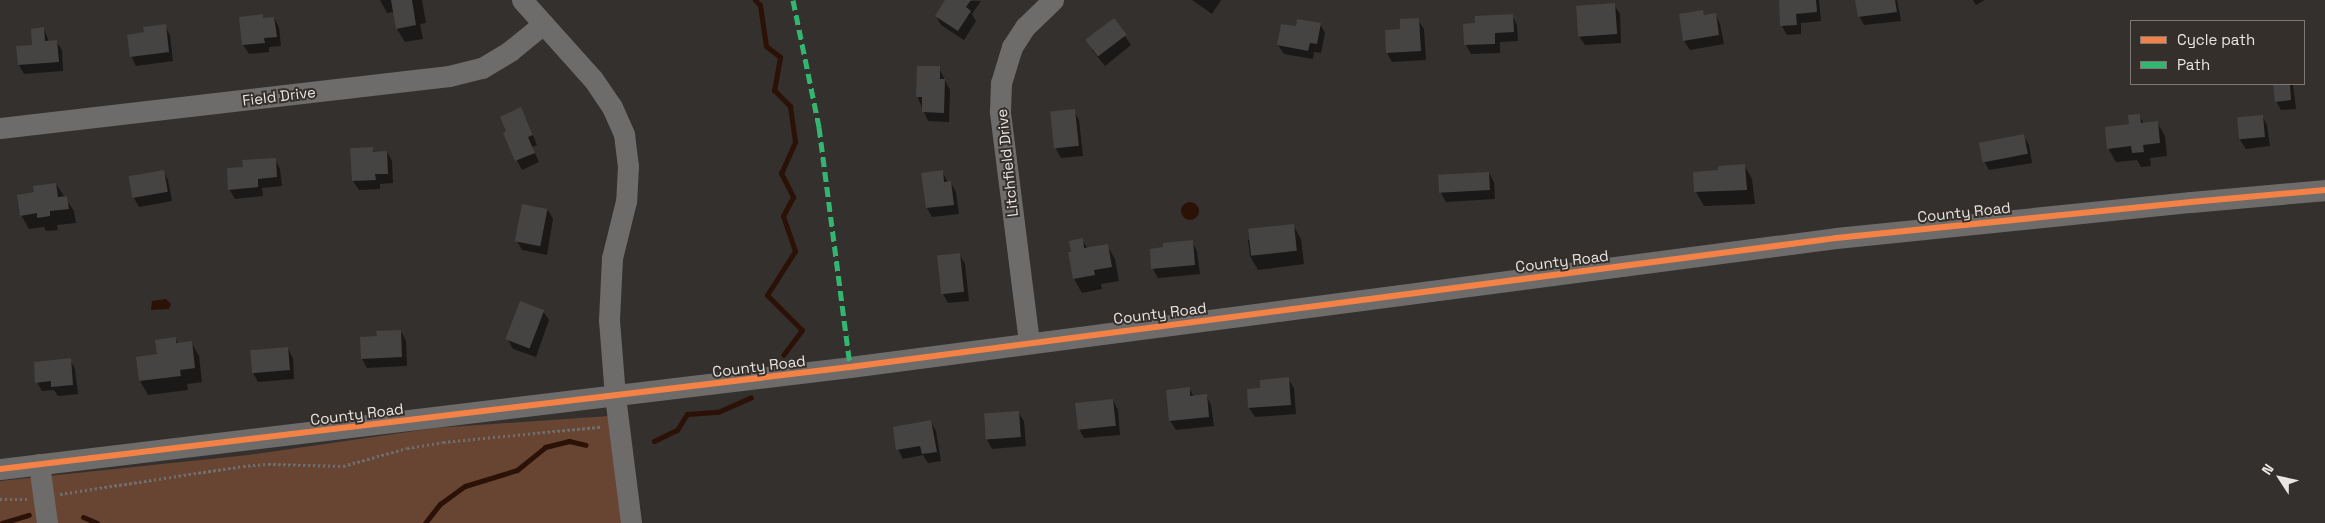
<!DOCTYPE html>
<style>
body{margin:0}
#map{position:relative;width:2325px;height:523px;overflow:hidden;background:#33302e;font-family:"Space Grotesk",sans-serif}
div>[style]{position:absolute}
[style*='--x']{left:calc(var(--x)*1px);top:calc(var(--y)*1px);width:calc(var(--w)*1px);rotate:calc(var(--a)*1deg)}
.green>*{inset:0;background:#684433}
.water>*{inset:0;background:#2c1106}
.round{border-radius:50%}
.shadow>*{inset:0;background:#0007}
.stream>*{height:5px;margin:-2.5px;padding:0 2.5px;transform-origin:2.5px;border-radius:2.5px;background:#2c1106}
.building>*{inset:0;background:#464442;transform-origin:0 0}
.path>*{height:3px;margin-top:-1.5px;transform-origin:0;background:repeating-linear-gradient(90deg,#6f6e6e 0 2.5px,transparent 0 5px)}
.minor>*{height:21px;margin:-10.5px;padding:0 10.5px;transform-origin:10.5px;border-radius:10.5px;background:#6d6c6a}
.quiet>*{height:5px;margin-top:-2.5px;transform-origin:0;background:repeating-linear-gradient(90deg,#33b770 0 10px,transparent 0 15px)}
.cycleway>*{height:6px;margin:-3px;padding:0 3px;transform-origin:3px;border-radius:3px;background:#f48246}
span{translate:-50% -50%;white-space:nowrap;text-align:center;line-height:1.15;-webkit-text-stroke:4px #352f2c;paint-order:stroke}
.street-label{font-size:15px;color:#e8e5e3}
.legend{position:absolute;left:2130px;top:20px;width:175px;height:65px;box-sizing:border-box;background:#352f2c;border:1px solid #7d7875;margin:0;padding:6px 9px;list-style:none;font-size:15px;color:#e8e5e3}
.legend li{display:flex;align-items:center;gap:10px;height:25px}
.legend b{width:25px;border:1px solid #7d7875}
.north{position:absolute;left:2255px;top:453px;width:50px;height:50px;-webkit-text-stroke:4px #352f2c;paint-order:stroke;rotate:305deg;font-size:14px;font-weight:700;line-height:20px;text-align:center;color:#e8e5e3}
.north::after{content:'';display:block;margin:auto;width:18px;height:22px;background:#e8e5e3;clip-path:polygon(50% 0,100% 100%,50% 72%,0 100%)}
</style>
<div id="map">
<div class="green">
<i style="clip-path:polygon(623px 415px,625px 523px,0 523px,0 481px,248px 455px,435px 428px)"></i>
</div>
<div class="water">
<i class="round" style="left:1181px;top:202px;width:18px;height:18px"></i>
<i style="clip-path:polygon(166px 299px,171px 304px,169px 309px,151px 310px,152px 301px)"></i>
</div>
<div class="shadow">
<i style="clip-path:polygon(380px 0,422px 0,426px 23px,420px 24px,423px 39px,405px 42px,397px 29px,394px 12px,387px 13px)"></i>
<i style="clip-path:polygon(946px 0,981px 1px,972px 14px,976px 21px,964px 40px,941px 25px,936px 16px)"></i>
<i style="clip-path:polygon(1192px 0,1221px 0,1212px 14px)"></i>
<i style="clip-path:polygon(1780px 0,1819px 0,1821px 21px,1801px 23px,1801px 34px,1787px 35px,1782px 26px)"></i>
<i style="clip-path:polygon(1856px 0,1897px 0,1901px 21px,1864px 25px,1859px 16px)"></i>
<i style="clip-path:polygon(1973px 0,1985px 0,1976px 5px)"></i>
<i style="clip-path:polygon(1614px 5px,1620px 14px,1621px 43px,1585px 45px,1579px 36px)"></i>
<i style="clip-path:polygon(1702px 11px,1705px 16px,1715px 14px,1720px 24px,1724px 44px,1690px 50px,1684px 41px,1680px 15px)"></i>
<i style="clip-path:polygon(1512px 15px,1517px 25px,1518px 41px,1500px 42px,1500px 53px,1471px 54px,1466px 45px,1477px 24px)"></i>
<i style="clip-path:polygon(262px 16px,264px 19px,274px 18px,279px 27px,281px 46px,269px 47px,269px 52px,249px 54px,243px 45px,240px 18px)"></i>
<i style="clip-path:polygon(1114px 20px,1131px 45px,1105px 66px,1092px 50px)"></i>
<i style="clip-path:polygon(1418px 20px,1424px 29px,1426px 60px,1392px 62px,1387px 53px,1401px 30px)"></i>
<i style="clip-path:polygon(1320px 24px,1325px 33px,1321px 53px,1314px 52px,1313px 59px,1284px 54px,1278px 45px,1297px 28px)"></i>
<i style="clip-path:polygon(165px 26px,170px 35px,173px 61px,136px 66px,131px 56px)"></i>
<i style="clip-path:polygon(44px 29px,49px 42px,56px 41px,62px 50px,63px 71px,24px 74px,19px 65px,18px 47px,33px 46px)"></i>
<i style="clip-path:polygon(939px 68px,950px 90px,949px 122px,928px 121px,917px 96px)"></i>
<i style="clip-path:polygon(2274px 84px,2293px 84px,2296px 109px,2281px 110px,2276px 101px)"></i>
<i style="clip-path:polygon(1074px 111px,1079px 120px,1083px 156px,1061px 158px,1056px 149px,1051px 113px)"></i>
<i style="clip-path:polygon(2139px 115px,2144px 124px,2157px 122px,2165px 136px,2167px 156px,2150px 158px,2151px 166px,2141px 167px,2137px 160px,2116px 162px,2108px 148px)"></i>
<i style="clip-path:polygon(2262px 116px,2267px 125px,2270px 146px,2246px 149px,2240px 140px)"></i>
<i style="clip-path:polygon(526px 118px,537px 145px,532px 147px,539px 162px,522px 170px,504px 134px)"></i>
<i style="clip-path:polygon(2023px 135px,2029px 145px,2032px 163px,1989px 170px,1984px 161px)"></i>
<i style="clip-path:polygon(372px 149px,375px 153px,387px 152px,392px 161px,393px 183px,380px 184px,380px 189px,359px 190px,353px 181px)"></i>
<i style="clip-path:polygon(275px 159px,280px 169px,282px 186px,262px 188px,263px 196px,235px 199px,229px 189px,244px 168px)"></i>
<i style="clip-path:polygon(1744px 165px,1752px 179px,1755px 204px,1704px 206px,1696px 192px,1720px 171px)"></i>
<i style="clip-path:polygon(163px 171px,168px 180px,172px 201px,139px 207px,134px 198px,130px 177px)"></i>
<i style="clip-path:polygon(942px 171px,948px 183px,951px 183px,956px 192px,959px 214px,932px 217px,927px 208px)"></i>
<i style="clip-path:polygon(1489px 173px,1494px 182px,1495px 199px,1446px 202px,1441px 193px,1440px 176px)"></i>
<i style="clip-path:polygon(56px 184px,74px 211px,76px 223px,57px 225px,58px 230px,46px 231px,44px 227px,29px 229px,21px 215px)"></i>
<i style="clip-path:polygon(548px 210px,553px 219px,547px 255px,522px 250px,517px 241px)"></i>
<i style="clip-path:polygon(1293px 225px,1301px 239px,1304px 264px,1258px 270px,1250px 256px,1248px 240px)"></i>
<i style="clip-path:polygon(1082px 240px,1088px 249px,1107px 245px,1115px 259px,1119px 281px,1101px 284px,1102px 289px,1082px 293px,1074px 279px,1070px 253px)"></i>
<i style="clip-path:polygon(1192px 241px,1197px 251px,1200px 274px,1158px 278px,1153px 269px)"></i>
<i style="clip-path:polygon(959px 254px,965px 264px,969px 301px,948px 303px,943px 294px)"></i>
<i style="clip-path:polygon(543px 311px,549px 320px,536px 357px,513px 349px,508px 340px)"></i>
<i style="clip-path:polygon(401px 331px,406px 341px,407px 366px,367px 368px,362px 359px,378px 337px)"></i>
<i style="clip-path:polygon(175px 338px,178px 344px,191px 342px,199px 356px,202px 382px,187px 384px,188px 390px,148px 395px,140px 381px,138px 358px,159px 355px)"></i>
<i style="clip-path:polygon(288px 349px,293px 358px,294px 379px,258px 382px,253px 373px)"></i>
<i style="clip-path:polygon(70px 360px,75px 369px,78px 394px,58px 396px,54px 390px,42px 391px,37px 382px)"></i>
<i style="clip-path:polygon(1288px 379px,1294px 388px,1296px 414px,1255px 417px,1249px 408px,1248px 390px,1262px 389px)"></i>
<i style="clip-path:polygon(1189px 388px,1194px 397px,1206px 395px,1211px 405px,1214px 426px,1176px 430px,1170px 421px,1167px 391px)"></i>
<i style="clip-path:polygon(1113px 400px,1118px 410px,1120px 435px,1084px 438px,1079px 429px,1077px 403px)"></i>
<i style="clip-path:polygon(1018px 412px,1024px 421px,1026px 446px,992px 449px,987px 440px)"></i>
<i style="clip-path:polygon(931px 422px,936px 431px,941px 461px,928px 463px,923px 455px,903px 459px,898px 449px)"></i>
</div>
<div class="stream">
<i style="--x:755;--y:0;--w:7;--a:45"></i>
<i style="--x:760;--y:5;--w:41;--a:81.7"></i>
<i style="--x:766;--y:46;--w:18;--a:38"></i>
<i style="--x:780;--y:57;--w:34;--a:100"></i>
<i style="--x:774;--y:90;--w:23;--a:45"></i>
<i style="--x:790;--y:106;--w:36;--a:82"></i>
<i style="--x:795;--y:142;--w:34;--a:114"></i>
<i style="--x:781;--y:173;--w:27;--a:63"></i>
<i style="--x:793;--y:197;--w:21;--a:118"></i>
<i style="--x:783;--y:216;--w:37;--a:71"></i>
<i style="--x:795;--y:251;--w:52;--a:122.5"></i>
<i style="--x:767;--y:295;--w:49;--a:45"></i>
<i style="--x:802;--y:330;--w:31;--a:127"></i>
<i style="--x:654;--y:441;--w:25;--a:-26"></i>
<i style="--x:677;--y:430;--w:19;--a:-58"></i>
<i style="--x:687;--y:414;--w:31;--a:-4"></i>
<i style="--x:718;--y:412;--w:36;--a:-24"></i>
<i style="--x:83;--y:517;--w:15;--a:23"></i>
<i style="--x:2;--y:523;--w:28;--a:-17"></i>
<i style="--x:425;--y:523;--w:24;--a:-52"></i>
<i style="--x:440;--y:504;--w:31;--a:-36"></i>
<i style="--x:465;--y:486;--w:54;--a:-17.1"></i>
<i style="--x:517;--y:470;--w:36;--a:-39"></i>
<i style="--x:545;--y:447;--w:25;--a:-14"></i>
<i style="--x:569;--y:441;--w:17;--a:13"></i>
</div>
<div class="building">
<i style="clip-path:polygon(391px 0,412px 0,416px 25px,396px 29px)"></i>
<i style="clip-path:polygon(945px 0,971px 0,966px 7px,971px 11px,958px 31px,935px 16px)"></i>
<i style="clip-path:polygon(1779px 0,1816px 0,1817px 12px,1796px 14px,1797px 25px,1780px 26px)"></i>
<i style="clip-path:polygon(1855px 0,1895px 0,1897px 12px,1858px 17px)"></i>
<i style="left:1615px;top:3px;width:31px;height:39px;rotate:86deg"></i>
<i style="clip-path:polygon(1703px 10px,1704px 15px,1716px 13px,1719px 35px,1683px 41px,1679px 14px)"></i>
<i style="clip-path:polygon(263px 14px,263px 18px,274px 17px,277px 37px,264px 38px,265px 43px,242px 45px,239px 17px)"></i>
<i style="clip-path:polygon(1513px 14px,1514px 32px,1495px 33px,1495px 44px,1464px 45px,1463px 24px,1475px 23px,1475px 16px)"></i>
<i style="left:1114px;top:18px;width:21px;height:36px;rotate:53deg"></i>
<i style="clip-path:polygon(1419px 18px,1421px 51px,1386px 53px,1385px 30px,1400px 29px,1400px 19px)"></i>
<i style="clip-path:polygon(1297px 19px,1321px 23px,1317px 44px,1310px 43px,1308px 51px,1277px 45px,1281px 24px,1296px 26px)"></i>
<i style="clip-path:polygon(166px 24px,169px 52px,130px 57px,127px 35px,144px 32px,143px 27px)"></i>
<i style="clip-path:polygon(44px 27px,45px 41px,57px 40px,59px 62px,18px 65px,16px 46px,32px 45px,31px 29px)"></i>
<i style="clip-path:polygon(917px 66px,940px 66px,940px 79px,945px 79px,944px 113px,922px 112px,922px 97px,916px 97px)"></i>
<i style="clip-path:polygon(2273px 84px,2290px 84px,2291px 100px,2275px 102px)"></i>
<i style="clip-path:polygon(521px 107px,533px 135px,528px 137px,535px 153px,515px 161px,503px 133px,506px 131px,500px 117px)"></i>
<i style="left:1075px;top:109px;width:37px;height:25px;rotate:84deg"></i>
<i style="clip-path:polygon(2140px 114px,2141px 123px,2158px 121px,2160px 143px,2143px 145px,2144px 152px,2132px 153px,2131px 146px,2107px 149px,2105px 127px,2129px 124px,2128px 115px)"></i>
<i style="left:2263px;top:115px;width:22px;height:26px;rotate:85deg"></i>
<i style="left:2024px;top:134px;width:20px;height:46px;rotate:79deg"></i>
<i style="clip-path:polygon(373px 147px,373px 152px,387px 151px,388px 174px,375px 174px,376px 180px,352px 181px,350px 148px)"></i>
<i style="clip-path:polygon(276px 158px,277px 177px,258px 179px,258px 187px,228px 190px,227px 168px,243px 167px,242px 160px)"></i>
<i style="clip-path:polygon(1745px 164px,1747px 190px,1694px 192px,1693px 172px,1718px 170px,1718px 166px)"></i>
<i style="left:164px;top:170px;width:22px;height:36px;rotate:80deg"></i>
<i style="clip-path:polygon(943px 170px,944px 182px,951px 181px,954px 205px,926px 208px,921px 173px)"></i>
<i style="left:1489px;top:172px;width:18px;height:51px;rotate:87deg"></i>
<i style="clip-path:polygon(56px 183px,58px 197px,67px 196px,69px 209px,50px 211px,50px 216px,37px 218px,37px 213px,20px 216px,17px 195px,34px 192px,33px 186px)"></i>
<i style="left:522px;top:204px;width:26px;height:38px;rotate:11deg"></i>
<i style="left:1294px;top:224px;width:27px;height:46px;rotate:84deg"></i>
<i style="clip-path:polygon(1083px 238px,1084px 248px,1108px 244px,1112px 267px,1094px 270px,1095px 275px,1073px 279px,1068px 252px,1071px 252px,1069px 241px)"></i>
<i style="clip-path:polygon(1193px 240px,1195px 265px,1151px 269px,1150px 249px,1163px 247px,1163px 243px)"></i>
<i style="left:960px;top:253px;width:39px;height:23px;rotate:84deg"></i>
<i style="left:520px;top:301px;width:26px;height:41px;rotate:21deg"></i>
<i style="clip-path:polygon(401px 330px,402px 357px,361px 359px,360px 337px,377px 336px,376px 331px)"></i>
<i style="clip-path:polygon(176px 337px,176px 343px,192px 341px,195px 368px,180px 370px,181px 376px,139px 381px,136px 357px,157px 354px,155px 340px)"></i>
<i style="left:288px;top:347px;width:23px;height:38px;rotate:85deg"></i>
<i style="clip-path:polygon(71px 358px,73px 385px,51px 387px,51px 381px,35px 383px,34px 362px)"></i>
<i style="clip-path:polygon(1289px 377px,1291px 405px,1248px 408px,1247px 389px,1260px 388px,1260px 380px)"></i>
<i style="clip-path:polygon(1190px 387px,1190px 396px,1207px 394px,1209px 417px,1169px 421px,1166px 390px)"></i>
<i style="left:1113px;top:399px;width:27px;height:38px;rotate:84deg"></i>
<i style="left:1019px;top:411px;width:26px;height:35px;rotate:86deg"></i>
<i style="clip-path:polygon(931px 420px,937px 452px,922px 454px,920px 446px,896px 450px,893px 427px)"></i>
</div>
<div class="path">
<i style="--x:60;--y:494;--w:185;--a:-8.7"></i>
<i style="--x:243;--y:466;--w:25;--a:-5"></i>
<i style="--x:268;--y:464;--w:75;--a:1.5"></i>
<i style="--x:343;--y:466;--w:66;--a:-15.7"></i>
<i style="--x:407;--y:448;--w:36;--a:-9"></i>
<i style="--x:443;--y:442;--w:158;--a:-5.5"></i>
<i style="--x:0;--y:499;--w:27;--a:0"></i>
</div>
<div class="minor">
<i style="--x:522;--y:0;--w:106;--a:48.1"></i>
<i style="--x:593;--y:79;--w:34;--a:56"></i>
<i style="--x:612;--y:107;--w:30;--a:66"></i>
<i style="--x:624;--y:134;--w:32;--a:83"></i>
<i style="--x:628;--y:166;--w:35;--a:93"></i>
<i style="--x:626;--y:201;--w:59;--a:103.8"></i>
<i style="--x:612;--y:258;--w:62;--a:92.8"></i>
<i style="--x:609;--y:320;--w:76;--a:85.5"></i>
<i style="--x:615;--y:396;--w:128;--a:82.8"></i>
<i style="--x:0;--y:128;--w:452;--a:-6.6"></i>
<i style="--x:449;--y:76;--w:34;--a:-14"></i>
<i style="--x:482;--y:68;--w:33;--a:-31"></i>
<i style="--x:510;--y:51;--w:43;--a:-39.3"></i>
<i style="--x:1029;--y:342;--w:233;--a:-97.2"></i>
<i style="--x:1000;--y:111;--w:28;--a:-88"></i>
<i style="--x:1001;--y:83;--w:38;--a:-73"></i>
<i style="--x:1012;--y:47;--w:24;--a:-57"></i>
<i style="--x:1025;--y:27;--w:39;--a:-44"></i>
<i style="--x:39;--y:464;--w:60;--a:82.3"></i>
<i style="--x:0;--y:469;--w:856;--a:-6.84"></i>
<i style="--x:850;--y:367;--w:994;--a:-7.45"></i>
<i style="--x:1836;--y:238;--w:357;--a:-5.8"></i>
<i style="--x:2191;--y:202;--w:135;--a:-5.1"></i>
</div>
<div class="quiet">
<i style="--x:793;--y:0;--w:130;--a:78.4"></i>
<i style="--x:819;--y:127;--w:242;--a:82.6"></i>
</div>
<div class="cycleway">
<i style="--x:0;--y:469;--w:856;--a:-6.84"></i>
<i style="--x:850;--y:367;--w:994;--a:-7.45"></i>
<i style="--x:1836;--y:238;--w:357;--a:-5.8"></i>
<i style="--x:2191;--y:202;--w:135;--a:-5.1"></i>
</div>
<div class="street-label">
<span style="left:279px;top:96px;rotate:-7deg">Field Drive</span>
<span style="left:1007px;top:163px;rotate:-96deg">Litchfield Drive</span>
<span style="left:1964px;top:212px;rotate:-6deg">County Road</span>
<span style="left:1562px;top:261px;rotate:-7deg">County Road</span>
<span style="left:1160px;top:313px;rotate:-7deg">County Road</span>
<span style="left:759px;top:366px;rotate:-7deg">County Road</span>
<span style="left:357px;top:414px;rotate:-7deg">County Road</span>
</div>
<ul class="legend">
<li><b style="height:6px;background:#f48246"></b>Cycle path</li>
<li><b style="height:6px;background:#33b770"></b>Path</li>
</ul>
<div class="north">N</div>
</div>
